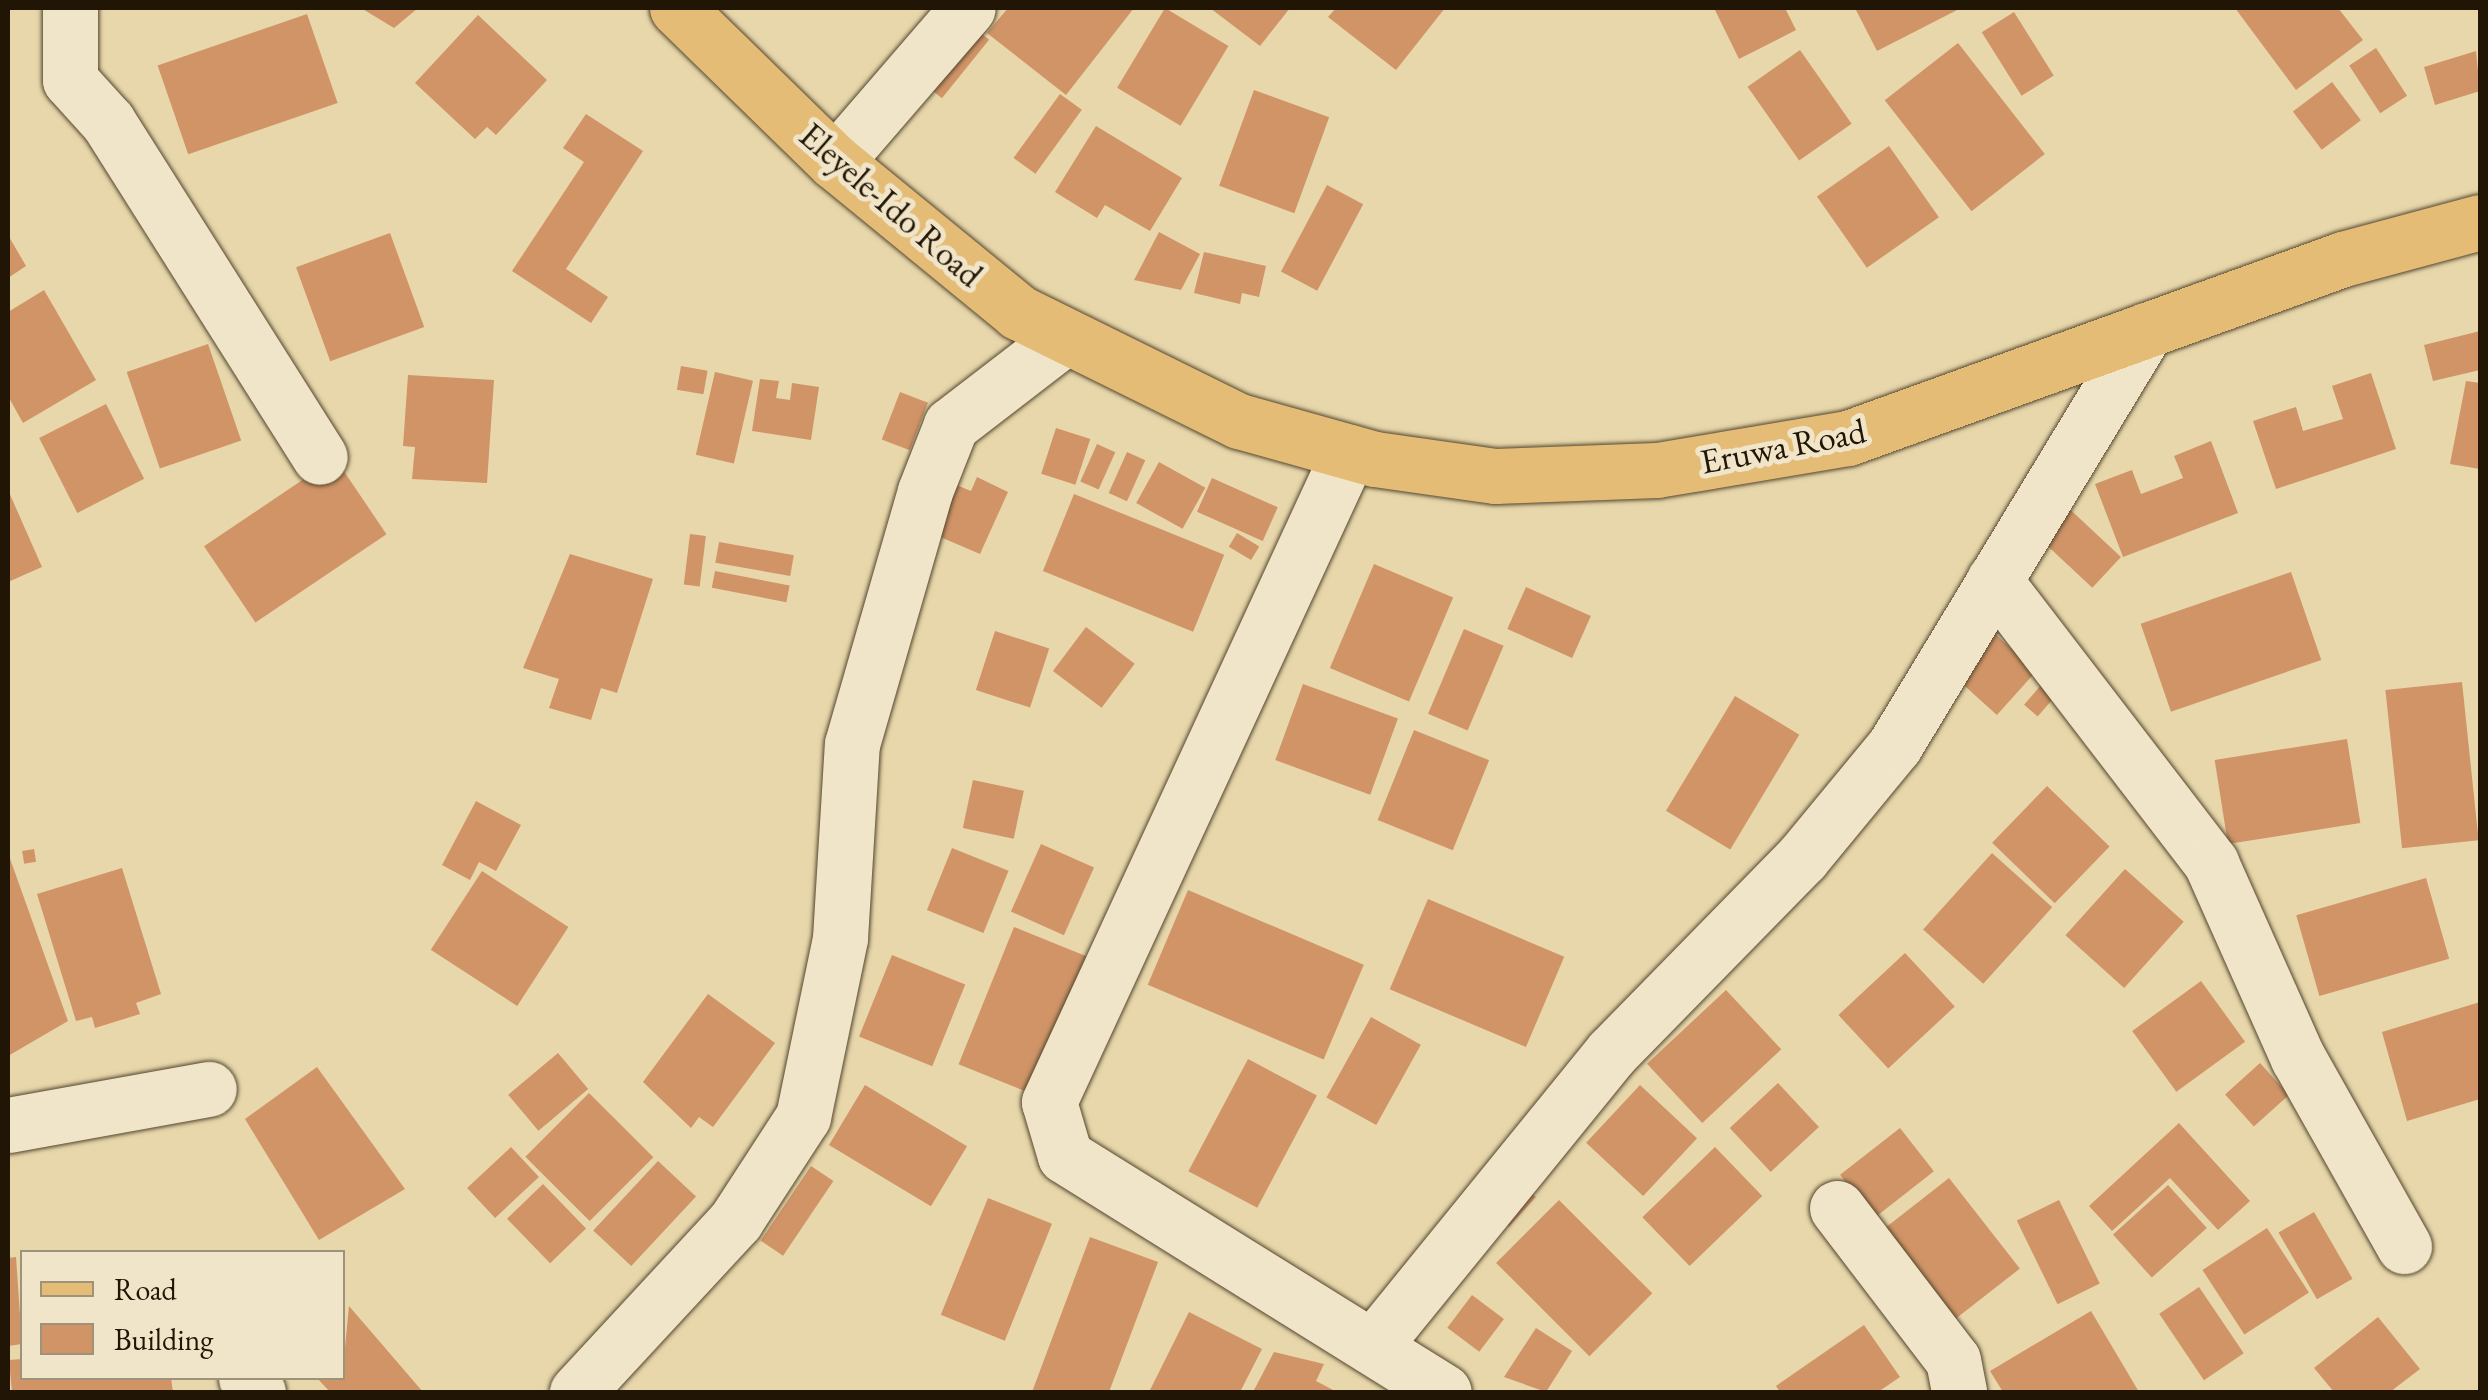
<!DOCTYPE html>
<style>
body{margin:0}
#map{position:relative;width:2488px;height:1400px;overflow:hidden;background:#e8d7ab;font-family:"EB Garamond",serif}
div>[style]{position:absolute}
[style*='--x']{left:calc(var(--x)*1px);top:calc(var(--y)*1px);width:calc(var(--w)*1px);rotate:calc(var(--a)*1deg)}
.building>*{inset:0;background:#d09467;transform-origin:0 0}
.roads{filter:drop-shadow(0 0 2px #53462e) drop-shadow(0 0 2px #53462e)}
.minor>*{height:55px;margin:-27.5px;padding:0 27.5px;transform-origin:27.5px;border-radius:27.5px;background:#f0e5c8}
.major>*{height:55px;margin:-27.5px;padding:0 27.5px;transform-origin:27.5px;border-radius:27.5px;background:#e4bc76}
span{translate:-50% -50%;white-space:nowrap;text-align:center;line-height:1.15;-webkit-text-stroke:10px #f0e5c8;paint-order:stroke}
.street-label{font-size:35px;color:#211505}
.frame{position:absolute;inset:0;border:10px solid #211505;pointer-events:none}
.legend{position:absolute;left:20px;top:1250px;width:325px;height:130px;box-sizing:border-box;background:#f0e5c8;border:2px solid #9d927a;margin:0;padding:12px 18px;list-style:none;font-size:30px;color:#211505}
.legend li{display:flex;align-items:center;gap:20px;height:50px}
.legend b{width:50px;border:2px solid #9d927a}
</style>
<div id="map">
<div class="building">
<i style="clip-path:polygon(361px 8px,418px 8px,394px 28px)"></i>
<i style="clip-path:polygon(1008px 8px,1134px 8px,1066px 95px,987px 33px)"></i>
<i style="left:1165px;top:8px;width:74px;height:93px;rotate:31deg"></i>
<i style="clip-path:polygon(1210px 8px,1290px 8px,1260px 46px)"></i>
<i style="clip-path:polygon(1336px 8px,1445px 8px,1396px 70px,1328px 17px)"></i>
<i style="clip-path:polygon(1714px 8px,1785px 8px,1796px 30px,1739px 59px)"></i>
<i style="clip-path:polygon(1855px 8px,1961px 8px,1877px 51px)"></i>
<i style="clip-path:polygon(2235px 8px,2338px 8px,2363px 40px,2296px 90px)"></i>
<i style="left:2014px;top:12px;width:75px;height:38px;rotate:58deg"></i>
<i style="left:307px;top:14px;width:94px;height:158px;rotate:71deg"></i>
<i style="clip-path:polygon(478px 15px,547px 80px,496px 135px,487px 127px,475px 139px,415px 83px)"></i>
<i style="left:972px;top:26px;width:22px;height:75px;rotate:39deg"></i>
<i style="left:1958px;top:43px;width:141px;height:93px;rotate:52deg"></i>
<i style="left:2376px;top:48px;width:57px;height:32px;rotate:57deg"></i>
<i style="left:1800px;top:50px;width:90px;height:64px;rotate:55deg"></i>
<i style="clip-path:polygon(2476px 51px,2480px 91px,2435px 105px,2424px 67px)"></i>
<i style="left:2332px;top:82px;width:48px;height:49px;rotate:53deg"></i>
<i style="left:1254px;top:90px;width:80px;height:102px;rotate:20deg"></i>
<i style="left:1060px;top:94px;width:27px;height:79px;rotate:36deg"></i>
<i style="clip-path:polygon(586px 114px,643px 151px,566px 269px,608px 297px,591px 323px,512px 271px,584px 162px,563px 148px)"></i>
<i style="clip-path:polygon(1096px 126px,1182px 178px,1150px 231px,1105px 205px,1097px 218px,1055px 192px)"></i>
<i style="left:1889px;top:146px;width:87px;height:88px;rotate:55deg"></i>
<i style="left:1327px;top:185px;width:41px;height:98px;rotate:28deg"></i>
<i style="clip-path:polygon(1159px 232px,1200px 254px,1181px 290px,1134px 280px)"></i>
<i style="left:390px;top:233px;width:100px;height:100px;rotate:70deg"></i>
<i style="clip-path:polygon(8px 235px,26px 266px,8px 278px)"></i>
<i style="clip-path:polygon(1204px 252px,1266px 266px,1259px 297px,1242px 293px,1240px 304px,1194px 293px)"></i>
<i style="clip-path:polygon(44px 290px,96px 380px,23px 423px,8px 396px,8px 312px)"></i>
<i style="clip-path:polygon(2480px 331px,2480px 370px,2433px 381px,2424px 345px)"></i>
<i style="left:208px;top:344px;width:102px;height:86px;rotate:71deg"></i>
<i style="left:681px;top:366px;width:27px;height:24px;rotate:10deg"></i>
<i style="left:715px;top:372px;width:39px;height:85px;rotate:13deg"></i>
<i style="clip-path:polygon(2371px 373px,2396px 449px,2276px 489px,2253px 421px,2296px 407px,2303px 431px,2343px 419px,2332px 386px)"></i>
<i style="clip-path:polygon(408px 375px,494px 380px,487px 483px,412px 479px,415px 447px,403px 446px)"></i>
<i style="clip-path:polygon(760px 379px,779px 381px,776px 398px,790px 400px,792px 383px,819px 387px,811px 440px,752px 431px)"></i>
<i style="clip-path:polygon(2466px 381px,2480px 383px,2480px 469px,2450px 464px)"></i>
<i style="left:900px;top:392px;width:30px;height:51px;rotate:21deg"></i>
<i style="left:106px;top:404px;width:84px;height:75px;rotate:63deg"></i>
<i style="left:1056px;top:428px;width:36px;height:48px;rotate:18deg"></i>
<i style="clip-path:polygon(2211px 441px,2238px 513px,2123px 557px,2095px 484px,2132px 470px,2141px 494px,2183px 478px,2174px 456px)"></i>
<i style="left:1097px;top:444px;width:20px;height:41px;rotate:24deg"></i>
<i style="left:1127px;top:452px;width:20px;height:45px;rotate:24deg"></i>
<i style="left:335px;top:458px;width:92px;height:158px;rotate:56deg"></i>
<i style="left:1159px;top:462px;width:53px;height:47px;rotate:29deg"></i>
<i style="clip-path:polygon(977px 477px,1008px 492px,980px 554px,931px 533px,954px 484px,971px 491px)"></i>
<i style="left:1212px;top:478px;width:72px;height:37px;rotate:24deg"></i>
<i style="clip-path:polygon(8px 490px,42px 567px,8px 582px)"></i>
<i style="left:1074px;top:494px;width:162px;height:83px;rotate:22deg"></i>
<i style="left:2061px;top:501px;width:82px;height:42px;rotate:43deg"></i>
<i style="left:1237px;top:533px;width:26px;height:16px;rotate:31deg"></i>
<i style="left:690px;top:534px;width:16px;height:51px;rotate:7deg"></i>
<i style="left:719px;top:542px;width:76px;height:21px;rotate:10deg"></i>
<i style="clip-path:polygon(570px 554px,653px 579px,617px 693px,601px 688px,591px 720px,549px 708px,559px 679px,523px 668px)"></i>
<i style="left:1374px;top:564px;width:86px;height:113px;rotate:23deg"></i>
<i style="left:715px;top:571px;width:76px;height:17px;rotate:11deg"></i>
<i style="left:2291px;top:572px;width:93px;height:159px;rotate:71deg"></i>
<i style="left:1526px;top:587px;width:71px;height:46px;rotate:24deg"></i>
<i style="left:1086px;top:627px;width:61px;height:55px;rotate:37deg"></i>
<i style="left:1464px;top:629px;width:43px;height:92px;rotate:23deg"></i>
<i style="left:995px;top:631px;width:57px;height:62px;rotate:18deg"></i>
<i style="left:1994px;top:633px;width:57px;height:59px;rotate:42deg"></i>
<i style="left:2049px;top:676px;width:18px;height:38px;rotate:41deg"></i>
<i style="left:2462px;top:682px;width:159px;height:77px;rotate:84deg"></i>
<i style="left:1303px;top:684px;width:101px;height:81px;rotate:20deg"></i>
<i style="left:1735px;top:696px;width:75px;height:134px;rotate:31deg"></i>
<i style="left:1414px;top:730px;width:81px;height:97px;rotate:22deg"></i>
<i style="left:2347px;top:739px;width:85px;height:134px;rotate:81deg"></i>
<i style="left:973px;top:780px;width:52px;height:49px;rotate:12deg"></i>
<i style="left:2047px;top:786px;width:87px;height:79px;rotate:44deg"></i>
<i style="clip-path:polygon(476px 801px,521px 825px,496px 871px,479px 862px,470px 880px,442px 865px)"></i>
<i style="left:1041px;top:844px;width:58px;height:74px;rotate:24deg"></i>
<i style="left:952px;top:848px;width:61px;height:67px;rotate:22deg"></i>
<i style="left:34px;top:849px;width:13px;height:12px;rotate:81deg"></i>
<i style="clip-path:polygon(8px 853px,68px 1021px,8px 1056px)"></i>
<i style="left:1992px;top:853px;width:81px;height:103px;rotate:42deg"></i>
<i style="clip-path:polygon(122px 868px,161px 994px,136px 1003px,140px 1014px,95px 1028px,92px 1017px,76px 1021px,37px 894px)"></i>
<i style="left:2125px;top:869px;width:79px;height:89px;rotate:42deg"></i>
<i style="left:482px;top:871px;width:103px;height:94px;rotate:33deg"></i>
<i style="left:2426px;top:878px;width:84px;height:135px;rotate:74deg"></i>
<i style="left:1188px;top:890px;width:191px;height:103px;rotate:23deg"></i>
<i style="left:1428px;top:899px;width:148px;height:98px;rotate:23deg"></i>
<i style="left:1014px;top:927px;width:82px;height:148px;rotate:22deg"></i>
<i style="left:1905px;top:953px;width:73px;height:91px;rotate:47deg"></i>
<i style="left:892px;top:955px;width:79px;height:88px;rotate:22deg"></i>
<i style="left:2201px;top:981px;width:75px;height:85px;rotate:54deg"></i>
<i style="left:1726px;top:990px;width:81px;height:108px;rotate:47deg"></i>
<i style="clip-path:polygon(708px 994px,775px 1043px,713px 1127px,699px 1117px,691px 1128px,643px 1082px)"></i>
<i style="clip-path:polygon(2480px 1002px,2480px 1099px,2407px 1121px,2382px 1032px)"></i>
<i style="left:1371px;top:1017px;width:57px;height:92px;rotate:29deg"></i>
<i style="left:558px;top:1053px;width:47px;height:65px;rotate:50deg"></i>
<i style="left:1248px;top:1059px;width:78px;height:127px;rotate:28deg"></i>
<i style="left:2260px;top:1063px;width:43px;height:47px;rotate:48deg"></i>
<i style="clip-path:polygon(317px 1067px,405px 1189px,319px 1240px,245px 1119px)"></i>
<i style="left:1778px;top:1083px;width:60px;height:66px;rotate:47deg"></i>
<i style="left:865px;top:1085px;width:119px;height:70px;rotate:31deg"></i>
<i style="left:1640px;top:1085px;width:78px;height:79px;rotate:43deg"></i>
<i style="left:589px;top:1093px;width:91px;height:90px;rotate:45deg"></i>
<i style="clip-path:polygon(2179px 1123px,2250px 1201px,2218px 1230px,2170px 1178px,2112px 1231px,2089px 1206px)"></i>
<i style="left:1900px;top:1128px;width:55px;height:76px;rotate:52deg"></i>
<i style="left:511px;top:1147px;width:41px;height:60px;rotate:47deg"></i>
<i style="left:1715px;top:1147px;width:68px;height:101px;rotate:46deg"></i>
<i style="left:658px;top:1161px;width:52px;height:95px;rotate:43deg"></i>
<i style="left:811px;top:1166px;width:27px;height:90px;rotate:34deg"></i>
<i style="left:1949px;top:1178px;width:115px;height:90px;rotate:52deg"></i>
<i style="left:1518px;top:1181px;width:24px;height:40px;rotate:42deg"></i>
<i style="left:543px;top:1184px;width:62px;height:50px;rotate:46deg"></i>
<i style="left:2168px;top:1185px;width:58px;height:74px;rotate:48deg"></i>
<i style="left:988px;top:1198px;width:69px;height:126px;rotate:22deg"></i>
<i style="left:1559px;top:1200px;width:132px;height:89px;rotate:45deg"></i>
<i style="left:2059px;top:1200px;width:93px;height:47px;rotate:64deg"></i>
<i style="left:2314px;top:1212px;width:77px;height:41px;rotate:60deg"></i>
<i style="left:2267px;top:1228px;width:77px;height:77px;rotate:57deg"></i>
<i style="clip-path:polygon(1090px 1237px,1158px 1262px,1109px 1392px,1032px 1392px)"></i>
<i style="clip-path:polygon(16px 1257px,22px 1344px,8px 1346px,8px 1258px)"></i>
<i style="left:2199px;top:1287px;width:80px;height:48px;rotate:56deg"></i>
<i style="left:1472px;top:1295px;width:40px;height:41px;rotate:37deg"></i>
<i style="clip-path:polygon(349px 1306px,423px 1392px,330px 1392px,317px 1378px,342px 1378px)"></i>
<i style="clip-path:polygon(2091px 1311px,2139px 1392px,2003px 1392px,1990px 1371px)"></i>
<i style="clip-path:polygon(1189px 1312px,1262px 1349px,1240px 1392px,1149px 1392px)"></i>
<i style="clip-path:polygon(2378px 1317px,2420px 1369px,2390px 1392px,2334px 1392px,2314px 1368px)"></i>
<i style="clip-path:polygon(1864px 1325px,1900px 1377px,1878px 1392px,1780px 1392px,1776px 1386px)"></i>
<i style="clip-path:polygon(1536px 1328px,1572px 1351px,1546px 1392px,1504px 1377px)"></i>
<i style="clip-path:polygon(1274px 1352px,1324px 1364px,1316px 1381px,1337px 1392px,1253px 1392px)"></i>
<i style="clip-path:polygon(22px 1359px,22px 1378px,171px 1378px,173px 1392px,12px 1392px,9px 1360px)"></i>
</div>
<div class="roads">
<div class="minor">
<i style="--x:70;--y:8;--w:72;--a:90"></i>
<i style="--x:70;--y:80;--w:57;--a:47.9"></i>
<i style="--x:108;--y:122;--w:396;--a:57.7"></i>
<i style="--x:835;--y:162;--w:203;--a:-49.2"></i>
<i style="--x:1349;--y:452;--w:716;--a:114.78"></i>
<i style="--x:1049;--y:1102;--w:56;--a:73.5"></i>
<i style="--x:1065;--y:1156;--w:446;--a:31.9"></i>
<i style="--x:1994;--y:580;--w:357;--a:52.5"></i>
<i style="--x:2211;--y:863;--w:214;--a:66"></i>
<i style="--x:2298;--y:1058;--w:216;--a:60.6"></i>
<i style="--x:8;--y:1125;--w:204;--a:-10.2"></i>
<i style="--x:1837;--y:1208;--w:191;--a:52.7"></i>
<i style="--x:1953;--y:1360;--w:33;--a:79"></i>
<i style="--x:1373;--y:1346;--w:379;--a:-50.9"></i>
<i style="--x:1612;--y:1052;--w:272;--a:-45.6"></i>
<i style="--x:1802;--y:858;--w:146;--a:-50.5"></i>
<i style="--x:1895;--y:745;--w:485;--a:-58.8"></i>
<i style="--x:246;--y:1378;--w:18;--a:49"></i>
<i style="--x:577;--y:1392;--w:234;--a:-47.2"></i>
<i style="--x:736;--y:1220;--w:123;--a:-57"></i>
<i style="--x:803;--y:1117;--w:183;--a:-78.3"></i>
<i style="--x:840;--y:938;--w:194;--a:-86.5"></i>
<i style="--x:852;--y:744;--w:263;--a:-73.9"></i>
<i style="--x:925;--y:491;--w:71;--a:-68.5"></i>
<i style="--x:951;--y:425;--w:143;--a:-37.6"></i>
</div>
<div class="major">
<i style="--x:677;--y:8;--w:221;--a:44.3"></i>
<i style="--x:835;--y:162;--w:237;--a:39.3"></i>
<i style="--x:1018;--y:312;--w:246;--a:26.3"></i>
<i style="--x:1239;--y:421;--w:141;--a:15.6"></i>
<i style="--x:1375;--y:459;--w:121;--a:8.1"></i>
<i style="--x:1495;--y:476;--w:162;--a:-2.1"></i>
<i style="--x:1657;--y:470;--w:194;--a:-9.5"></i>
<i style="--x:1848;--y:438;--w:526;--a:-19.88"></i>
<i style="--x:2343;--y:259;--w:142;--a:-15.1"></i>
</div>
</div>
<div class="street-label">
<span style="left:891px;top:205px;rotate:41deg">Eleyele-Ido Road</span>
<span style="left:1783px;top:446px;rotate:-11deg">Eruwa Road</span>
</div>
<div class="frame"></div>
<ul class="legend">
<li><b style="height:12px;background:#e4bc76"></b>Road</li>
<li><b style="height:28px;background:#d09467"></b>Building</li>
</ul>
</div>
